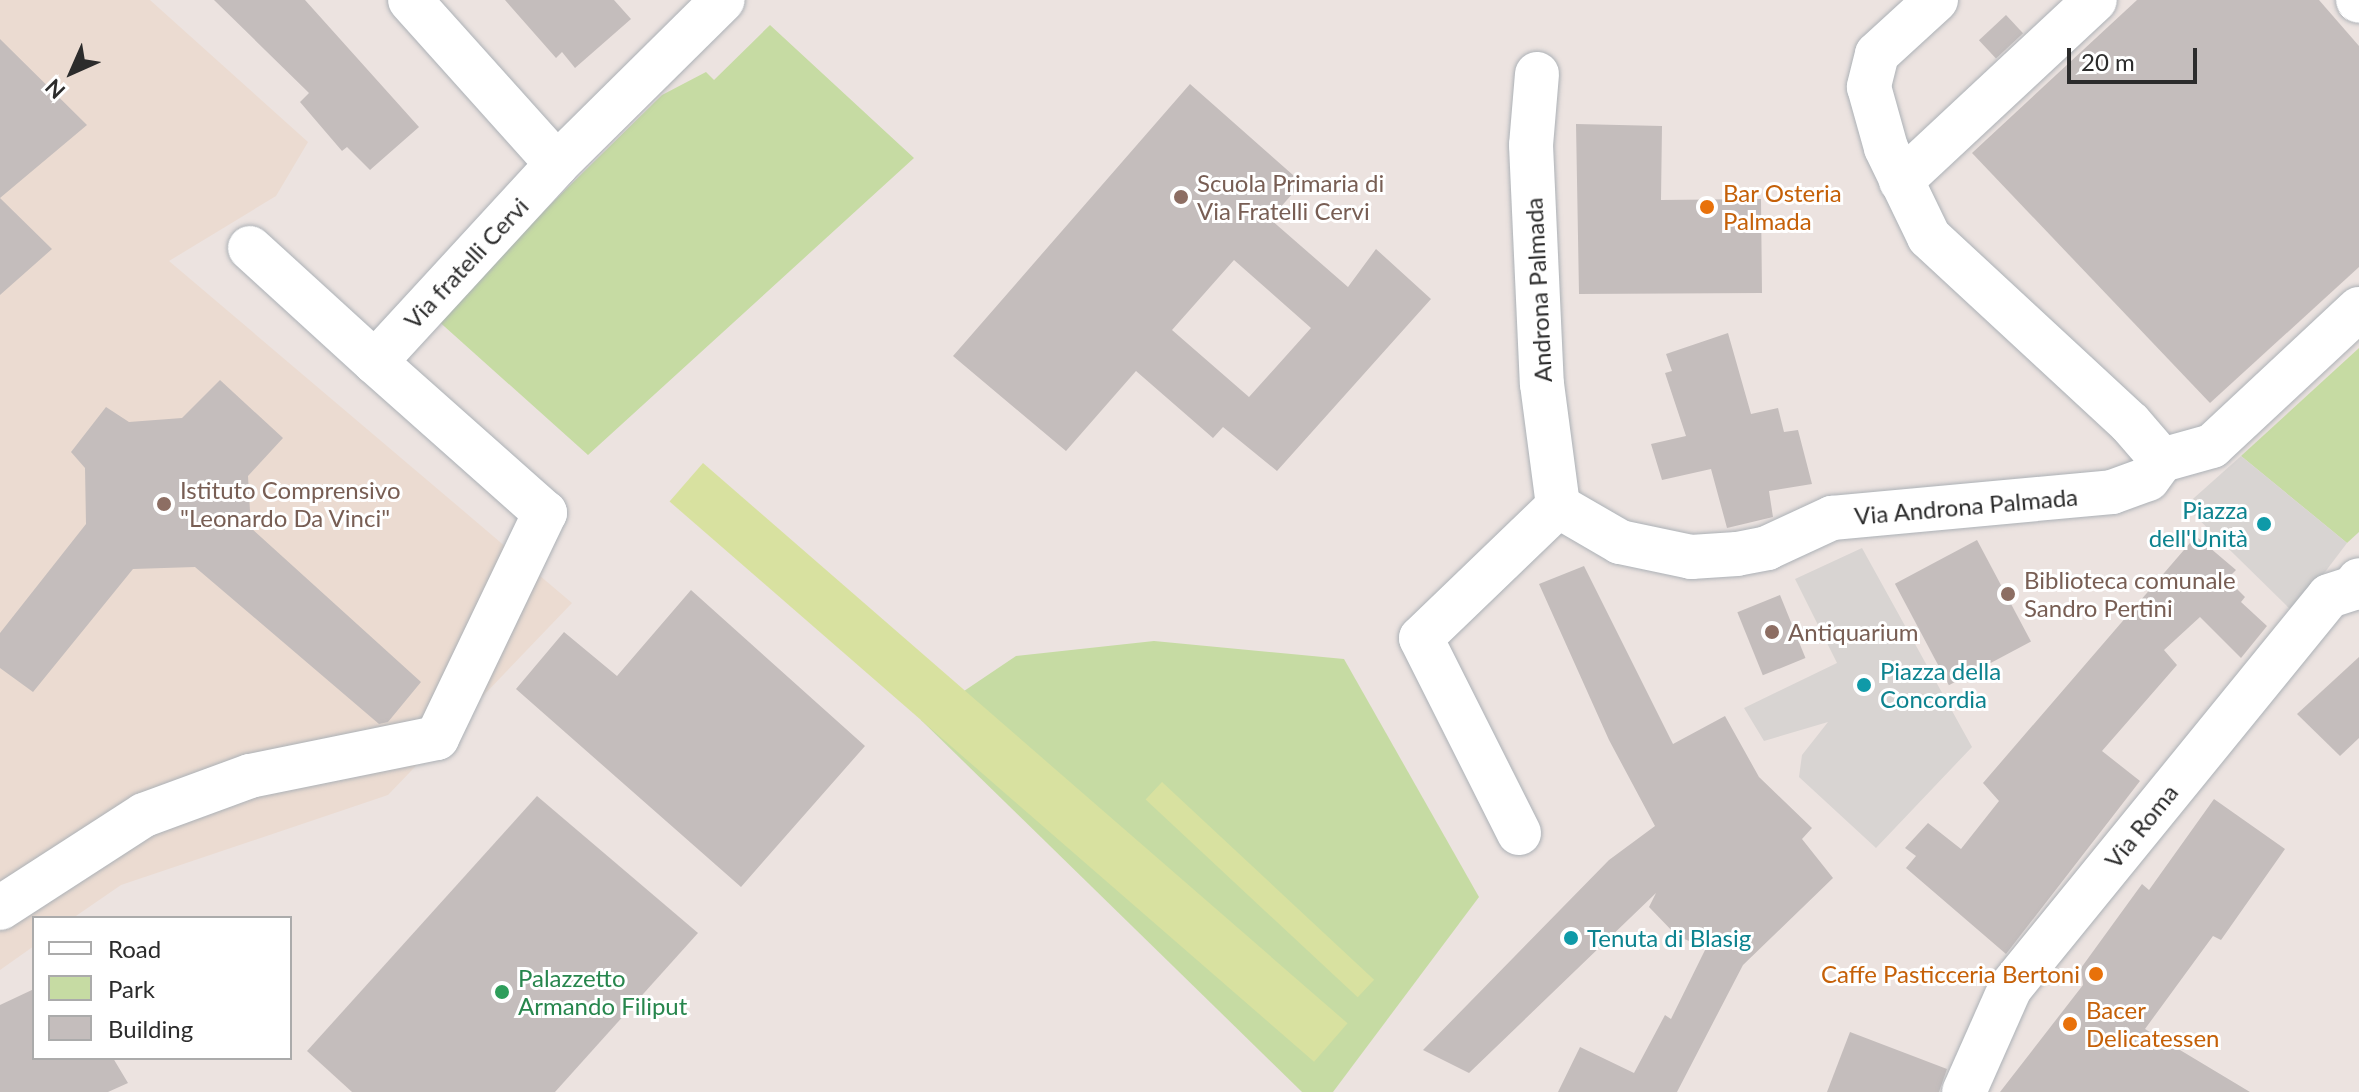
<!DOCTYPE html>
<meta charset="utf-8">
<style>
body{margin:0}
#map{position:relative;width:2359px;height:1092px;overflow:hidden;background:#ece3e0;font-family:Lato,sans-serif}
div>[style]{position:absolute}
[style*='--x']{left:calc(var(--x)*1px);top:calc(var(--y)*1px);width:calc(var(--w)*1px);rotate:calc(var(--a)*1deg)}
.education>*{inset:0;background:#ebdbd1}
.green>*{inset:0;background:#c6dba3}
.pitch>*{inset:0;background:#d8e1a0;transform-origin:0 0}
.plaza>*{inset:0;background:#d8d4d2}
.building>*{inset:0;background:#c4bdbc;transform-origin:0 0}
.roads{filter:drop-shadow(0 0 2px #acb1b6) drop-shadow(0 0 2px #acb1b6)}
.street>*{height:44px;margin:-22px;padding:0 22px;transform-origin:22px;border-radius:22px;background:#fff}
.secondary>*{height:44px;margin:-22px;padding:0 22px;transform-origin:22px;border-radius:22px;background:#fff}
.dots>*{width:22px;height:22px;translate:-50% -50%;box-sizing:border-box;border:4px solid #fff;border-radius:50%}
span{translate:-50% -50%;white-space:nowrap;text-align:center;line-height:1.15;-webkit-text-stroke:6px #fff;paint-order:stroke}
.education-label{font-size:24px;color:#785e54}
.left{translate:0 -50%;text-align:left}
.food-label{font-size:24px;color:#c56008}
.right{translate:-100% -50%;text-align:right}
.street-label{font-size:24px;color:#2c2c2c}
.culture-label{font-size:24px;color:#0d838f}
.leisure-label{font-size:24px;color:#27864d}
.legend{position:absolute;left:32px;top:916px;width:260px;height:144px;box-sizing:border-box;background:#fff;border:2px solid #ababab;margin:0;padding:10px 14px;list-style:none;font-size:24px;color:#2c2c2c}
.legend li{display:flex;align-items:center;gap:16px;height:40px}
.legend b{width:40px;border:2px solid #ababab}
.north{position:absolute;left:32px;top:32px;width:80px;height:80px;-webkit-text-stroke:6px #fff;paint-order:stroke;rotate:225deg;font-size:22px;font-weight:700;line-height:32px;text-align:center;color:#2c2c2c}
.north::after{content:'';display:block;margin:auto;width:28px;height:36px;background:#2c2c2c;clip-path:polygon(50% 0,100% 100%,50% 72%,0 100%)}
.scale{position:absolute;left:2067px;top:48px;width:130px;height:36px;box-sizing:border-box;border:4px solid #2c2c2c;border-top:0;padding-left:10px;font-size:24px;line-height:28px;white-space:nowrap;color:#2c2c2c;-webkit-text-stroke:6px #fff;paint-order:stroke}
</style>
<div id="map">
<div class="education">
<i style="clip-path:polygon(0 0,150px 0,308px 142px,276px 196px,169px 261px,572px 603px,388px 795px,121px 885px,73px 918px,34px 918px,34px 946px,0 970px)"></i>
</div>
<div class="green">
<i style="clip-path:polygon(770px 25px,914px 158px,588px 455px,435px 318px,662px 95px,706px 72px,714px 80px)"></i>
<i style="clip-path:polygon(2359px 348px,2359px 532px,2347px 543px,2241px 456px)"></i>
<i style="clip-path:polygon(1154px 641px,1344px 659px,1479px 897px,1333px 1092px,1302px 1092px,921px 720px,1016px 656px)"></i>
</div>
<div class="pitch">
<i style="left:703px;top:463px;width:854px;height:51px;rotate:41deg"></i>
<i style="left:1162px;top:782px;width:290px;height:24px;rotate:43deg"></i>
</div>
<div class="plaza">
<i style="clip-path:polygon(2241px 456px,2347px 543px,2294px 613px,2185px 506px)"></i>
<i style="clip-path:polygon(1862px 548px,1972px 747px,1876px 848px,1799px 777px,1802px 755px,1828px 722px,1764px 741px,1744px 708px,1837px 663px,1795px 579px)"></i>
</div>
<div class="building">
<i style="clip-path:polygon(214px 0,305px 0,419px 127px,370px 170px,347px 147px,342px 151px,300px 102px,309px 93px)"></i>
<i style="clip-path:polygon(505px 0,614px 0,631px 19px,575px 68px,562px 52px,556px 58px)"></i>
<i style="clip-path:polygon(2137px 0,2319px 0,2359px 46px,2359px 267px,2210px 403px,1972px 153px)"></i>
<i style="left:2006px;top:15px;width:25px;height:37px;rotate:47deg"></i>
<i style="clip-path:polygon(0 39px,87px 125px,0 198px,52px 249px,0 295px)"></i>
<i style="clip-path:polygon(evenodd,1190px 84px,1302px 183px,1270px 219px,1348px 287px,1376px 249px,1431px 299px,1277px 471px,1223px 427px,1213px 438px,1136px 371px,1066px 451px,953px 356px,1190px 84px,1234px 260px,1311px 328px,1249px 397px,1172px 330px,1234px 260px)"></i>
<i style="clip-path:polygon(1576px 124px,1662px 126px,1661px 200px,1761px 199px,1762px 293px,1579px 294px)"></i>
<i style="clip-path:polygon(1728px 333px,1751px 414px,1778px 408px,1784px 432px,1798px 430px,1812px 484px,1769px 491px,1773px 517px,1727px 528px,1711px 469px,1662px 480px,1651px 444px,1686px 436px,1665px 373px,1672px 371px,1666px 354px)"></i>
<i style="clip-path:polygon(220px 380px,283px 438px,248px 476px,251px 528px,421px 682px,388px 722px,379px 724px,195px 567px,133px 569px,33px 692px,0 668px,0 633px,86px 524px,85px 468px,71px 452px,106px 407px,129px 422px,182px 418px)"></i>
<i style="clip-path:polygon(2196px 536px,2236px 570px,2227px 579px,2245px 597px,2241px 602px,2267px 626px,2241px 658px,2200px 617px,2164px 650px,2177px 665px,2102px 751px,2140px 781px,2006px 954px,1906px 868px,1916px 856px,1905px 848px,1928px 823px,1961px 849px,1999px 801px,1983px 783px)"></i>
<i style="left:1977px;top:540px;width:115px;height:93px;rotate:62deg"></i>
<i style="clip-path:polygon(1584px 566px,1673px 744px,1725px 716px,1759px 777px,1812px 828px,1802px 839px,1833px 878px,1743px 965px,1677px 1092px,1558px 1092px,1580px 1047px,1634px 1073px,1665px 1015px,1671px 1019px,1706px 948px,1677px 936px,1649px 907px,1656px 893px,1469px 1073px,1423px 1050px,1609px 860px,1655px 826px,1609px 740px,1539px 584px)"></i>
<i style="clip-path:polygon(691px 590px,865px 746px,741px 887px,516px 689px,564px 632px,617px 676px)"></i>
<i style="left:1780px;top:595px;width:68px;height:46px;rotate:68deg"></i>
<i style="clip-path:polygon(2359px 657px,2359px 738px,2340px 756px,2297px 714px)"></i>
<i style="clip-path:polygon(537px 796px,698px 933px,555px 1092px,352px 1092px,307px 1051px)"></i>
<i style="clip-path:polygon(2214px 799px,2285px 849px,2221px 940px,2213px 936px,2145px 1029px,2250px 1092px,2000px 1092px,2083px 985px,2081px 968px,2142px 884px,2149px 890px)"></i>
<i style="clip-path:polygon(34px 989px,34px 1058px,113px 1058px,128px 1083px,108px 1092px,0 1092px,0 1005px)"></i>
<i style="clip-path:polygon(1850px 1032px,1947px 1069px,1939px 1092px,1827px 1092px)"></i>
</div>
<div class="roads">
<div class="street">
<i style="--x:1936;--y:0;--w:80;--a:137.5"></i>
<i style="--x:1877;--y:54;--w:34;--a:104"></i>
<i style="--x:1869;--y:87;--w:63;--a:74.4"></i>
<i style="--x:1886;--y:148;--w:99;--a:64.2"></i>
<i style="--x:1929;--y:237;--w:274;--a:42.8"></i>
<i style="--x:2130;--y:423;--w:49;--a:49.1"></i>
<i style="--x:1537;--y:74;--w:71;--a:94.8"></i>
<i style="--x:1531;--y:145;--w:239;--a:87.4"></i>
<i style="--x:1542;--y:384;--w:123;--a:82.5"></i>
<i style="--x:557;--y:164;--w:233;--a:-44.7"></i>
<i style="--x:1901;--y:181;--w:265;--a:-43"></i>
<i style="--x:250;--y:248;--w:169;--a:42.4"></i>
<i style="--x:2162;--y:460;--w:52;--a:-15.6"></i>
<i style="--x:2212;--y:446;--w:201;--a:-43"></i>
<i style="--x:1519;--y:833;--w:218;--a:-116.7"></i>
<i style="--x:1421;--y:638;--w:190;--a:-43.9"></i>
<i style="--x:1558;--y:506;--w:72;--a:30.1"></i>
<i style="--x:1620;--y:542;--w:73;--a:11.9"></i>
<i style="--x:1691;--y:557;--w:46;--a:-3.7"></i>
<i style="--x:1737;--y:554;--w:31;--a:-11"></i>
<i style="--x:1767;--y:548;--w:72;--a:-24.8"></i>
<i style="--x:1832;--y:518;--w:281;--a:-5.3"></i>
<i style="--x:2112;--y:492;--w:38;--a:-20"></i>
<i style="--x:2148;--y:479;--w:24;--a:-54"></i>
<i style="--x:0;--y:908;--w:171;--a:-32.9"></i>
<i style="--x:144;--y:815;--w:113;--a:-20.2"></i>
<i style="--x:250;--y:776;--w:191;--a:-11.5"></i>
<i style="--x:437;--y:738;--w:250;--a:-64.4"></i>
<i style="--x:545;--y:513;--w:227;--a:-138.4"></i>
<i style="--x:375;--y:362;--w:269;--a:-47.4"></i>
<i style="--x:557;--y:164;--w:220;--a:-131.9"></i>
</div>
<div class="secondary">
<i style="--x:2358;--y:0;--w:1;--a:45"></i>
<i style="--x:1964;--y:1092;--w:114;--a:-66.1"></i>
<i style="--x:2010;--y:988;--w:505;--a:-50.86"></i>
<i style="--x:2329;--y:596;--w:26;--a:-18"></i>
<i style="--x:2354;--y:588;--w:9;--a:-58"></i>
</div>
</div>
<div class="dots">
<i style="left:1181px;top:197px;background:#8d6e63"></i>
<i style="left:1707px;top:207px;background:#e8710a"></i>
<i style="left:164px;top:504px;background:#8d6e63"></i>
<i style="left:2264px;top:524px;background:#0f9aa8"></i>
<i style="left:2008px;top:594px;background:#8d6e63"></i>
<i style="left:1772px;top:632px;background:#8d6e63"></i>
<i style="left:1864px;top:685px;background:#0f9aa8"></i>
<i style="left:1571px;top:938px;background:#0f9aa8"></i>
<i style="left:2096px;top:974px;background:#e8710a"></i>
<i style="left:502px;top:992px;background:#2e9e5b"></i>
<i style="left:2070px;top:1024px;background:#e8710a"></i>
</div>
<div class="education-label">
<span class="left" style="left:1197px;top:197px">Scuola Primaria di<br>Via Fratelli Cervi</span>
<span class="left" style="left:180px;top:504px">Istituto Comprensivo<br>"Leonardo Da Vinci"</span>
<span class="left" style="left:2024px;top:594px">Biblioteca comunale<br>Sandro Pertini</span>
<span class="left" style="left:1788px;top:632px">Antiquarium</span>
</div>
<div class="food-label">
<span class="left" style="left:1723px;top:207px">Bar Osteria<br>Palmada</span>
<span class="right" style="left:2080px;top:974px">Caffe Pasticceria Bertoni</span>
<span class="left" style="left:2086px;top:1024px">Bacer<br>Delicatessen</span>
</div>
<div class="street-label">
<span style="left:466px;top:263px;rotate:-47deg">Via fratelli Cervi</span>
<span style="left:1538px;top:290px;rotate:-93deg">Androna Palmada</span>
<span style="left:1966px;top:506px;rotate:-5deg">Via Androna Palmada</span>
<span style="left:2141px;top:826px;rotate:-51deg">Via Roma</span>
</div>
<div class="culture-label">
<span class="right" style="left:2248px;top:524px">Piazza<br>dell'Unità</span>
<span class="left" style="left:1880px;top:685px">Piazza della<br>Concordia</span>
<span class="left" style="left:1587px;top:938px">Tenuta di Blasig</span>
</div>
<div class="leisure-label">
<span class="left" style="left:518px;top:992px">Palazzetto<br>Armando Filiput</span>
</div>
<ul class="legend">
<li><b style="height:10px;background:#fff"></b>Road</li>
<li><b style="height:22px;background:#c6dba3"></b>Park</li>
<li><b style="height:22px;background:#c4bdbc"></b>Building</li>
</ul>
<div class="north">N</div>
<div class="scale">20 m</div>
</div>
